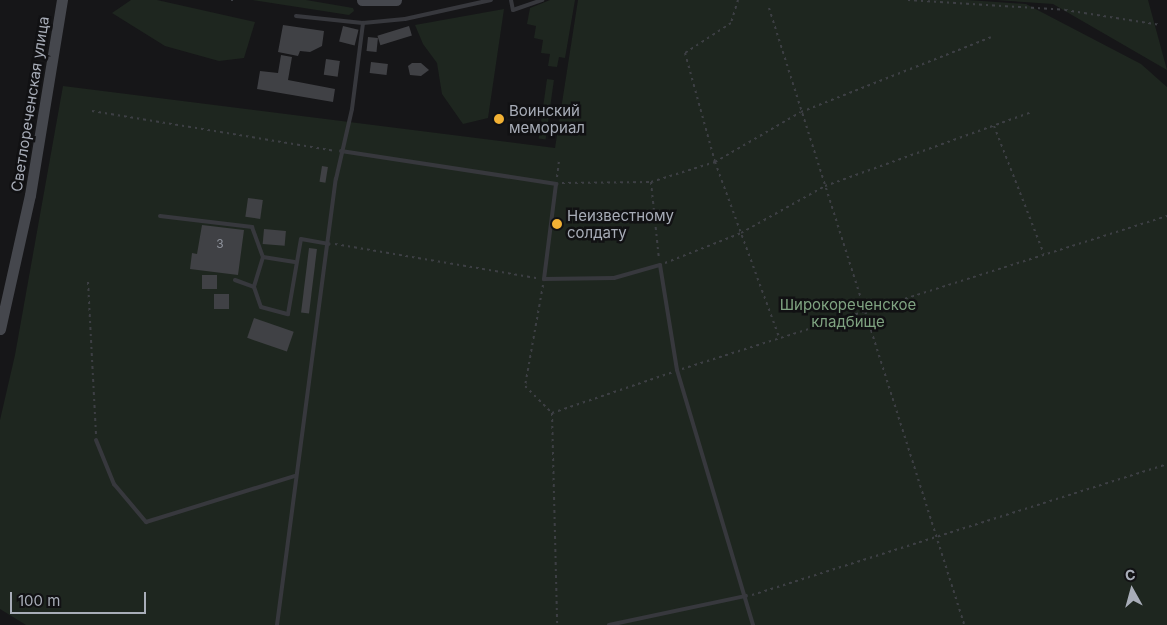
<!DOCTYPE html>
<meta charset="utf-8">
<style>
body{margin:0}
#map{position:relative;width:1167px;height:625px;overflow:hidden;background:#161618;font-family:Inter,sans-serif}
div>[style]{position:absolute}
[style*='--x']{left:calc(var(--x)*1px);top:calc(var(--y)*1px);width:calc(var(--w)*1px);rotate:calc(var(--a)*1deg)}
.green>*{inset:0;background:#1e261f;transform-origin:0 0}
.building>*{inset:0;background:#404145;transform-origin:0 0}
.path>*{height:2px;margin-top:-1px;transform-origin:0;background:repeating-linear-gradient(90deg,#3d3f44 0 2.5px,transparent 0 6.5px)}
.service>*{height:4px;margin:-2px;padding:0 2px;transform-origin:2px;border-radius:2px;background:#37383d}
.secondary>*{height:11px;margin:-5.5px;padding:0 5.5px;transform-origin:5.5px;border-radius:5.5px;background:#45474d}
.dots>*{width:14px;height:14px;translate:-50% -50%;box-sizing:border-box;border:2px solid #111113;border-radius:50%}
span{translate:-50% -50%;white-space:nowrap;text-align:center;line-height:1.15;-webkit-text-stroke:5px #111113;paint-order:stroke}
.number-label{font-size:12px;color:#8e929b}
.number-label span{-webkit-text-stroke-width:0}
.street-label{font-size:15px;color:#a8adb8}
.poi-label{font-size:15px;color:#a8adb8}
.left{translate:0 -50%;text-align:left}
.park-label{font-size:15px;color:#7fa381}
.north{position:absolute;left:1107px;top:565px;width:50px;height:50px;-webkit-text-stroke:4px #111113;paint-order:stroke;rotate:353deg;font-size:14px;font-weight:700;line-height:20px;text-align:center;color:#a8adb8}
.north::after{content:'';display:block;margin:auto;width:18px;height:22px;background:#a8adb8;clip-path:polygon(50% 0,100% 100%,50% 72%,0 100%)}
.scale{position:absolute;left:10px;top:592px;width:136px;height:22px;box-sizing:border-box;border:2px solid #a8adb8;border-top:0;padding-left:6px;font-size:15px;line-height:18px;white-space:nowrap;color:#a8adb8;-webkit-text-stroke:4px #111113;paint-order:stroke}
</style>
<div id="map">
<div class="green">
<i style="clip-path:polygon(131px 0,157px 0,255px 22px,244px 58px,219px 61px,165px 46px,112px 13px)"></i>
<i style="clip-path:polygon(252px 0,306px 0,353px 8px,354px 11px,349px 15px)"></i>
<i style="clip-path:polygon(550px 0,575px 0,565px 58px,559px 57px,557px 67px,548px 66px,550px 54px,541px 53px,543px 40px,534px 38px,536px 26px,527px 24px,530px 8px)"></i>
<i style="clip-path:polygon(578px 0,968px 0,1026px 4px,1141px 64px,1167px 87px,1167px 625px,26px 625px,0 609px,0 420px,15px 355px,63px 86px,555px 148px)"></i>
<i style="clip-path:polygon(996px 0,1148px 0,1167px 70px,1053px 4px)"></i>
<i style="clip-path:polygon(504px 9px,488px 118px,463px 124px,442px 94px,437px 63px,423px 44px,415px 25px)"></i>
<i style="left:547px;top:79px;width:7px;height:60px;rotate:8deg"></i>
</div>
<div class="building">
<i style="clip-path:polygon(283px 25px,324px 31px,322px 46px,310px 52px,300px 51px,298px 56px,278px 52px)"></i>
<i style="left:343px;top:26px;width:16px;height:16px;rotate:14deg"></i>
<i style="left:409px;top:26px;width:10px;height:33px;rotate:73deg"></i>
<i style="left:368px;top:37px;width:10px;height:14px;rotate:6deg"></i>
<i style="clip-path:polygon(281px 55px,292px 57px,288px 80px,335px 89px,333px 102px,257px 89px,260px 71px,278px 73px)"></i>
<i style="left:326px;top:59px;width:14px;height:16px;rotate:8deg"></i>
<i style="left:371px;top:62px;width:17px;height:11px;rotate:7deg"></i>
<i style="clip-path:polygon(412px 63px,421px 63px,429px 70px,421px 76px,410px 75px,408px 66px)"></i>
<i style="left:322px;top:166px;width:6px;height:16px;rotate:9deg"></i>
<i style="left:248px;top:198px;width:15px;height:19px;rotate:8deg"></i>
<i style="clip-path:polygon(202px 225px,244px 230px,238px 275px,190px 269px,192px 253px,197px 254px)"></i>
<i style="left:264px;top:229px;width:22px;height:15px;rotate:5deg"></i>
<i style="left:309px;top:248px;width:8px;height:65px;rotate:7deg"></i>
<i style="left:217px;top:275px;width:14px;height:15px;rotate:90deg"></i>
<i style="left:214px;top:294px;width:15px;height:15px"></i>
<i style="left:254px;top:318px;width:42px;height:21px;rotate:19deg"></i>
</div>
<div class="path">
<i style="--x:738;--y:0;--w:24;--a:107"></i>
<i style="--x:731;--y:23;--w:55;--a:146.9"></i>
<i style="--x:685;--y:53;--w:113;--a:74.6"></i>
<i style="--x:715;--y:162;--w:186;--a:69.9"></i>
<i style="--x:908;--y:0;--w:157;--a:3.6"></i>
<i style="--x:1065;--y:10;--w:97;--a:8.9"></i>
<i style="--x:232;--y:1;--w:1;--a:-90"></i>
<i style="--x:769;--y:8;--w:646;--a:72.43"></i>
<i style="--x:92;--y:111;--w:247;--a:9.3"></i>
<i style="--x:994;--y:126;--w:137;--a:68.7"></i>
<i style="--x:557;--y:177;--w:17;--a:-83"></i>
<i style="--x:651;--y:182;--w:77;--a:84.1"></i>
<i style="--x:562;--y:183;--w:89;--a:-0.6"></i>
<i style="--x:651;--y:182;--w:67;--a:-17.4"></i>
<i style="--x:715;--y:162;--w:99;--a:-30.2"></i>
<i style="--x:801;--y:112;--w:204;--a:-21.5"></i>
<i style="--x:335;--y:244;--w:205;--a:9.6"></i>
<i style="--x:665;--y:263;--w:82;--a:-21.5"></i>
<i style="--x:741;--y:233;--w:96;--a:-29.2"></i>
<i style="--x:825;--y:186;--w:220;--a:-19.7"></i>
<i style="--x:88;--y:282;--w:153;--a:87"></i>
<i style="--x:543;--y:285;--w:103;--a:100.1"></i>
<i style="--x:525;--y:386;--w:38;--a:45"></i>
<i style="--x:552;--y:413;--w:212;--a:88.6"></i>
<i style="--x:682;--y:369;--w:509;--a:-17.51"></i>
<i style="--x:552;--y:413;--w:128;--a:-18.7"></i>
<i style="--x:752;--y:595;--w:435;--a:-17.5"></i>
</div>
<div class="service">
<i style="--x:511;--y:0;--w:10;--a:79"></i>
<i style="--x:513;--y:10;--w:31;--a:-19"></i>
<i style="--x:296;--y:16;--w:67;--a:6"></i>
<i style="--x:363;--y:23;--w:42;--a:-5.4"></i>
<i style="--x:405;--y:19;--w:88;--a:-12.5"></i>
<i style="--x:341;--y:151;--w:218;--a:8.7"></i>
<i style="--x:556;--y:184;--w:96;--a:97.2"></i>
<i style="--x:544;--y:279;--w:70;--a:-0.8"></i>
<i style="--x:614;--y:278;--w:48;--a:-15.8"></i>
<i style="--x:660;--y:265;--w:106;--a:80.8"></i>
<i style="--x:677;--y:370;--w:266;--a:73.4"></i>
<i style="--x:160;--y:216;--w:93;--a:6.8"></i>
<i style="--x:252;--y:227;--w:32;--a:70"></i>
<i style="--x:263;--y:257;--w:32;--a:9"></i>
<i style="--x:263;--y:257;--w:31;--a:107"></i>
<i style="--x:254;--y:287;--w:21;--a:71"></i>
<i style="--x:261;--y:307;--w:28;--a:15"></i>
<i style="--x:288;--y:314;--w:76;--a:-80.2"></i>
<i style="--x:301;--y:239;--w:28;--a:10"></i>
<i style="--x:235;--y:280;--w:20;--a:20"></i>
<i style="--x:96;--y:440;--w:48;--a:67.8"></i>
<i style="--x:114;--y:484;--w:50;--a:49.9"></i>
<i style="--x:146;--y:522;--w:156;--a:-17.2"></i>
<i style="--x:277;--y:625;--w:450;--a:-82.5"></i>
<i style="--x:336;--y:179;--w:72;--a:-77.1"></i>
<i style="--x:352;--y:109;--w:87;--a:-82.7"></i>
<i style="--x:609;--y:625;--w:140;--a:-12"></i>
</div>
<div class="secondary">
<i style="--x:362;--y:0;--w:34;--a:0"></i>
<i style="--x:0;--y:329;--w:137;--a:-77.4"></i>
<i style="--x:30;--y:195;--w:198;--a:-80.7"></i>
</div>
<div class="dots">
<i style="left:499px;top:119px;background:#f2b134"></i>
<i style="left:557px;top:224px;background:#f2b134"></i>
</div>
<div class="number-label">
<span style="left:220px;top:244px">3</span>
</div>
<div class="street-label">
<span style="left:30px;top:104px;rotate:-81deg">Светлореченская улица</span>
</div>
<div class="poi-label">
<span class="left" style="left:509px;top:119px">Воинский<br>мемориал</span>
<span class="left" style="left:567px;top:224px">Неизвестному<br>солдату</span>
</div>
<div class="park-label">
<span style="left:848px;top:313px">Широкореченское<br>кладбище</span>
</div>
<div class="north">С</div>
<div class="scale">100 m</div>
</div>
